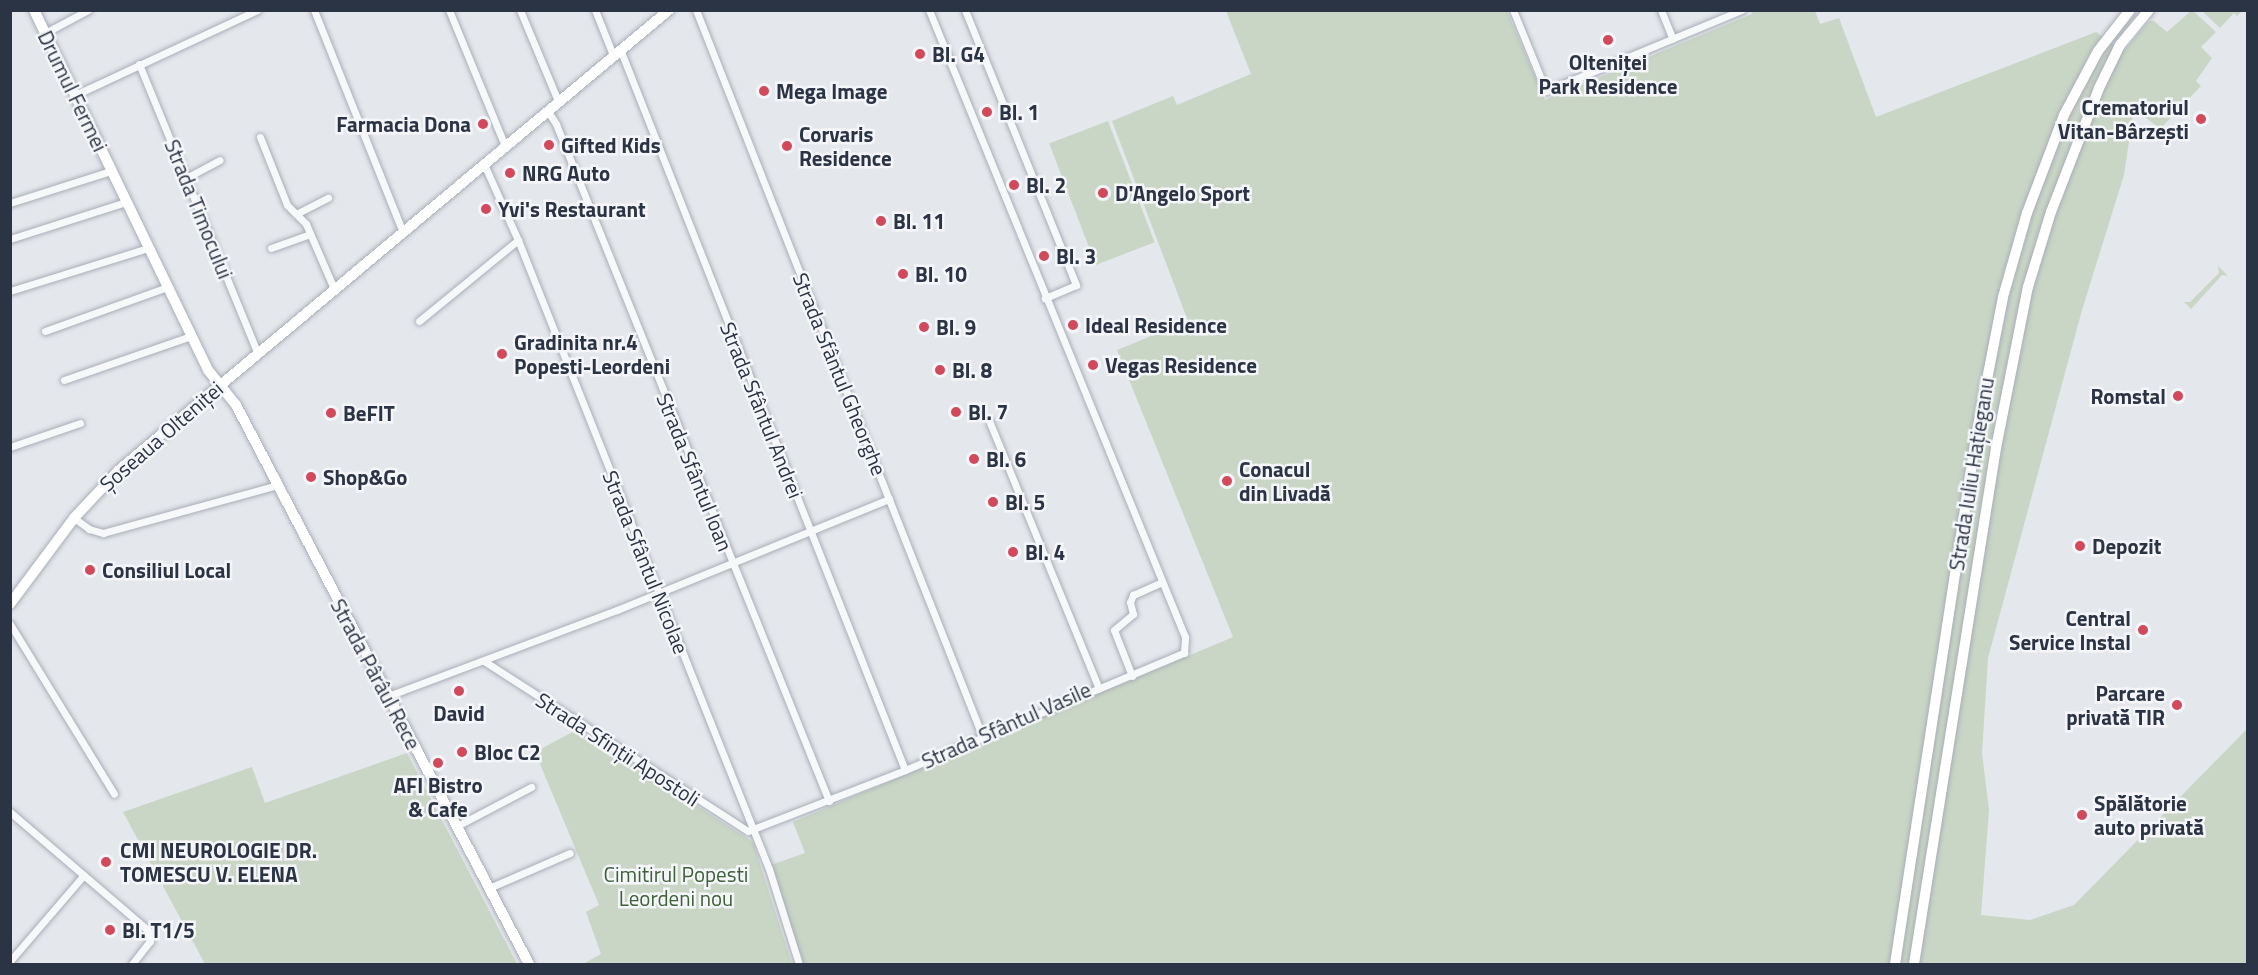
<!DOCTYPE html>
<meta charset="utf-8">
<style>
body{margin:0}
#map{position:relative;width:2258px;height:975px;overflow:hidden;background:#e4e7ec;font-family:"Titillium Web",sans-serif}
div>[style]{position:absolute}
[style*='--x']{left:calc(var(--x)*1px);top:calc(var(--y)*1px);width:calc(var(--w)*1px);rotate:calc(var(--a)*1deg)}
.green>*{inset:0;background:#c9d6c5;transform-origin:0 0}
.roads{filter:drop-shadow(0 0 2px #a9aeb7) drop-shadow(0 0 2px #a9aeb7)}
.street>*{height:7px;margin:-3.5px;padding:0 3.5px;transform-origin:3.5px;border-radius:3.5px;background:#f7f8fa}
.secondary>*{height:10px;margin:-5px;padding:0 5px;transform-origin:5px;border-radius:5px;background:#fff}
.primary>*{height:10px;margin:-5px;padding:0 5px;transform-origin:5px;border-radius:5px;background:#fff}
.dots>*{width:16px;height:16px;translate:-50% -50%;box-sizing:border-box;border:3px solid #f4f6f9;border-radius:50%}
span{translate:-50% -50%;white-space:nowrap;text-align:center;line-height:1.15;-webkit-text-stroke:5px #f4f6f9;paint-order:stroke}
.poi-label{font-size:21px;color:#2b3445;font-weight:700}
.left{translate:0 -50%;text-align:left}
.right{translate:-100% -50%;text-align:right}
.street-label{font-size:21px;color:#2b3445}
.park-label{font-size:21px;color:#3f6138}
.frame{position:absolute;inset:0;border:12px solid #2b3445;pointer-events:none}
</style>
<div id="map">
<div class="green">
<i style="clip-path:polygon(2192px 10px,2216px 32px,2201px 47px,2212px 58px,2196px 81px,2201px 86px,2160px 129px,2134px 108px,2124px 175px,2082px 310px,1988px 658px,1982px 753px,1989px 810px,1981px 915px,2030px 920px,2074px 905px,2247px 729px,2247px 964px,803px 964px,771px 865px,805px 853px,793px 822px,1233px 637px,1117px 350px,1188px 321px,1112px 121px,1173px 96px,1177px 105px,1251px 74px,1226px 11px,1507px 11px,1545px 100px,1752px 14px,1751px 11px,1815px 11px,1820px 24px,1839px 18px,1876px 117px,2096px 32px,2123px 52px,2149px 21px,2154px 21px,2167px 32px)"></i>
<i style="clip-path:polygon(2202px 11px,2242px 11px,2237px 16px,2234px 13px,2220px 28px)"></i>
<i style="left:1108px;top:121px;width:130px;height:63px;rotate:69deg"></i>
<i style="clip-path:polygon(2218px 266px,2228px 276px,2222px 275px,2191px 309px,2184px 302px,2190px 302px,2219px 273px)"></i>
<i style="clip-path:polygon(578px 729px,753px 842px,792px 964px,583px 964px,601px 954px,586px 912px,599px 905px,535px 752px)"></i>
<i style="clip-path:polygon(407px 753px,517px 964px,205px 964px,123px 812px,252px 767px,265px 803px)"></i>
</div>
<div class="roads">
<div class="street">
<i style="--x:314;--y:10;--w:240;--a:68.2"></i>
<i style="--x:449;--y:10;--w:147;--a:67.6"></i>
<i style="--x:520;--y:10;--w:99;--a:67.3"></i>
<i style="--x:595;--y:10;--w:48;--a:68.2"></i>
<i style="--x:696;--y:10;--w:783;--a:68.48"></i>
<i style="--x:965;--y:10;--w:297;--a:68"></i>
<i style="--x:1076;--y:285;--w:34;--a:157"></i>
<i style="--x:1513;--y:10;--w:87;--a:67.8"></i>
<i style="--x:1546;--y:91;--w:212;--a:-22.5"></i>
<i style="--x:1661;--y:10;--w:31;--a:68"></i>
<i style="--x:45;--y:33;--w:49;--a:-28.1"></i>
<i style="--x:620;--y:49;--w:775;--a:68.43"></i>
<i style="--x:139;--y:64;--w:313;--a:67.7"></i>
<i style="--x:75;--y:95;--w:201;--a:-25"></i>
<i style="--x:547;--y:110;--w:17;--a:57"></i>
<i style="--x:556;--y:124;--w:730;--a:68.04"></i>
<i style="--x:260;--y:137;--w:73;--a:68.3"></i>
<i style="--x:287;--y:205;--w:27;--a:45"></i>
<i style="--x:306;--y:224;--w:73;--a:66.6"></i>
<i style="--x:484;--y:164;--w:83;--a:65.9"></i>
<i style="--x:518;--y:240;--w:677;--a:68.25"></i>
<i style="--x:769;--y:869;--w:100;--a:72.5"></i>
<i style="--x:186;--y:178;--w:38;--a:-28"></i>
<i style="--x:10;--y:203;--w:106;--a:-17.6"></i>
<i style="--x:296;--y:214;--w:36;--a:-27"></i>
<i style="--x:10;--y:239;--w:122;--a:-17.7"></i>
<i style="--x:271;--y:248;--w:41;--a:-19.7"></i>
<i style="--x:10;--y:291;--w:145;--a:-17.3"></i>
<i style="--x:419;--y:321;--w:128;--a:-39.3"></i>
<i style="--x:45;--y:331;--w:130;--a:-19.8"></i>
<i style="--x:64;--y:380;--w:134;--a:-19.1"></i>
<i style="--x:990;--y:423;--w:287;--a:67.7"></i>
<i style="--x:10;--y:447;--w:74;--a:-18.9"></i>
<i style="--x:74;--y:518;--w:19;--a:36"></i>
<i style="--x:89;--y:529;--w:15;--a:16"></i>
<i style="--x:103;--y:533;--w:180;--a:-15.4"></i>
<i style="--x:10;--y:624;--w:199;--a:58.5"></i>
<i style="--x:484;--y:661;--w:314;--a:32.8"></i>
<i style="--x:748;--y:831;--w:168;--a:-21.2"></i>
<i style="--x:905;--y:770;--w:303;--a:-22.8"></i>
<i style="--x:1184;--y:653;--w:16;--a:-86"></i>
<i style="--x:1185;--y:637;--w:677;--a:-112.21"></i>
<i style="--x:1132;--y:676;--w:49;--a:-111.4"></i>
<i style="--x:1114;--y:630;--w:25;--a:-40"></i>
<i style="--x:1133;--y:614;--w:12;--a:-104"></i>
<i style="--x:1130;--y:602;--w:8;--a:-67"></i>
<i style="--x:1133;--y:595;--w:32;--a:-24"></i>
<i style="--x:388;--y:696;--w:245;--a:-20.6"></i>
<i style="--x:617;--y:610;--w:294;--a:-22.2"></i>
<i style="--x:10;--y:812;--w:184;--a:40.6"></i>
<i style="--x:150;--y:932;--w:9;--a:90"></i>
<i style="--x:150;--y:941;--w:29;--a:128"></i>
<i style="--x:457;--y:826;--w:84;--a:-27.8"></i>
<i style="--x:489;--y:888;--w:88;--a:-23.4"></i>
<i style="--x:10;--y:961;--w:113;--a:-49.3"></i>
</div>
<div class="secondary">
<i style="--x:34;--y:10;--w:400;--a:64.2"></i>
<i style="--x:208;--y:370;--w:45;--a:51.3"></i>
<i style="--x:236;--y:405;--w:631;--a:62.34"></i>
<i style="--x:1895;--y:964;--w:539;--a:-81.25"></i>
<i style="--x:1977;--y:431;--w:136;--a:-79"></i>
<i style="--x:2003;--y:297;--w:87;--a:-74.1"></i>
<i style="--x:2027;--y:213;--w:105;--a:-69.3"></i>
<i style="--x:2064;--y:115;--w:72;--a:-62"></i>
<i style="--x:2098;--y:51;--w:52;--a:-52"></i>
<i style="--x:1914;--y:964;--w:522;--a:-80.97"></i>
<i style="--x:1996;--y:448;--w:164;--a:-78.8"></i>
<i style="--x:2028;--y:287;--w:78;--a:-73"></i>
<i style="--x:2051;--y:212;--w:133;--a:-68.8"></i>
<i style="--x:2099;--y:88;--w:48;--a:-64"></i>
<i style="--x:2120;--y:45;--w:45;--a:-50.4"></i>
</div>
<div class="primary">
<i style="--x:10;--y:604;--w:107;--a:-53.3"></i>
<i style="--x:74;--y:518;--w:66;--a:-46.8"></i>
<i style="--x:119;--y:470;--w:717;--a:-39.91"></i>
</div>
</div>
<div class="dots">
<i style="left:1608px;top:40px;background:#d1495b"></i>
<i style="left:920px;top:54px;background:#d1495b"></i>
<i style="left:764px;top:91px;background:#d1495b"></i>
<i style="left:987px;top:112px;background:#d1495b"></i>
<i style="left:2201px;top:119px;background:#d1495b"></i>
<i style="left:483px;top:124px;background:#d1495b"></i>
<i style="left:549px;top:145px;background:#d1495b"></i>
<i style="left:787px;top:146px;background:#d1495b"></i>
<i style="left:510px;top:173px;background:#d1495b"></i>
<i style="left:1014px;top:185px;background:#d1495b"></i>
<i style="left:1103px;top:193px;background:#d1495b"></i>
<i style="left:486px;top:209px;background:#d1495b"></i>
<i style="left:881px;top:221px;background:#d1495b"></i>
<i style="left:1044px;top:256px;background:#d1495b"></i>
<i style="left:903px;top:274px;background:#d1495b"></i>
<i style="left:1073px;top:325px;background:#d1495b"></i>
<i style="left:924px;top:327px;background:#d1495b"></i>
<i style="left:502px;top:354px;background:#d1495b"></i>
<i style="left:1093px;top:365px;background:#d1495b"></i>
<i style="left:940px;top:370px;background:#d1495b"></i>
<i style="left:2178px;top:396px;background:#d1495b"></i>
<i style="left:956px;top:412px;background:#d1495b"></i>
<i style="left:331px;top:413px;background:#d1495b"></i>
<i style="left:974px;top:459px;background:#d1495b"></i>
<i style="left:311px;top:477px;background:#d1495b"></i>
<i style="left:1227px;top:481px;background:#d1495b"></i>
<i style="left:993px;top:502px;background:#d1495b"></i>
<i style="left:2080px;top:546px;background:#d1495b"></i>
<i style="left:1013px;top:552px;background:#d1495b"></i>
<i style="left:90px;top:570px;background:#d1495b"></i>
<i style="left:2143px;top:630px;background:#d1495b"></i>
<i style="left:459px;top:691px;background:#d1495b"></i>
<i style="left:2177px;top:705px;background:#d1495b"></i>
<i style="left:462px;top:752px;background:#d1495b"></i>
<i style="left:438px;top:763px;background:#d1495b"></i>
<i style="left:2082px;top:815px;background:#d1495b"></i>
<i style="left:106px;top:862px;background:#d1495b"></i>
<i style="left:110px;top:930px;background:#d1495b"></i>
</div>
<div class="poi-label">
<span class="left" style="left:932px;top:54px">Bl. G4</span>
<span style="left:1608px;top:74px">Olteniței<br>Park Residence</span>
<span class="left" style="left:776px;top:91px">Mega Image</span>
<span class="right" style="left:2189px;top:119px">Crematoriul<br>Vitan-Bârzești</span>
<span class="left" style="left:999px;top:112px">Bl. 1</span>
<span class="right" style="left:471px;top:124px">Farmacia Dona</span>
<span class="left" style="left:799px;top:146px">Corvaris<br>Residence</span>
<span class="left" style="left:561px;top:145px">Gifted Kids</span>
<span class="left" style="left:522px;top:173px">NRG Auto</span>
<span class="left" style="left:1026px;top:185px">Bl. 2</span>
<span class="left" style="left:1115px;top:193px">D'Angelo Sport</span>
<span class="left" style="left:498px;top:209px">Yvi's Restaurant</span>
<span class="left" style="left:893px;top:221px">Bl. 11</span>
<span class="left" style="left:1056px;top:256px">Bl. 3</span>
<span class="left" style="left:915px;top:274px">Bl. 10</span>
<span class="left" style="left:1085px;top:325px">Ideal Residence</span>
<span class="left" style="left:936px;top:327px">Bl. 9</span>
<span class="left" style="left:514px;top:354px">Gradinita nr.4<br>Popesti-Leordeni</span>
<span class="left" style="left:1105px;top:365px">Vegas Residence</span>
<span class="left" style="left:952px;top:370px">Bl. 8</span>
<span class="right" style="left:2166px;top:396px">Romstal</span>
<span class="left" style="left:968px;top:412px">Bl. 7</span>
<span class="left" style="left:343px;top:413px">BeFIT</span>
<span class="left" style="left:986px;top:459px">Bl. 6</span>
<span class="left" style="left:1239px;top:481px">Conacul<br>din Livadă</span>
<span class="left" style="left:323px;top:477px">Shop&amp;Go</span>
<span class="left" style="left:1005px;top:502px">Bl. 5</span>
<span class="left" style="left:2092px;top:546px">Depozit</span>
<span class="left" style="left:1025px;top:552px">Bl. 4</span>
<span class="left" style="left:102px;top:570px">Consiliul Local</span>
<span class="right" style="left:2131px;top:630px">Central<br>Service Instal</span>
<span class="right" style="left:2165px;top:705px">Parcare<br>privată TIR</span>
<span style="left:459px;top:713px">David</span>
<span class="left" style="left:474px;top:752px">Bloc C2</span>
<span style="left:438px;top:797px">AFI Bistro<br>&amp; Cafe</span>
<span class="left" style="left:2094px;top:815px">Spălătorie<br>auto privată</span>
<span class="left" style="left:120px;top:862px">CMI NEUROLOGIE DR.<br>TOMESCU V. ELENA</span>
<span class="left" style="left:122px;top:930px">Bl. T1/5</span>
</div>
<div class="street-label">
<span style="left:73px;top:91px;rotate:64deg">Drumul Fermei</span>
<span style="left:199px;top:209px;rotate:68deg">Strada Timocului</span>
<span style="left:840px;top:374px;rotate:68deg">Strada Sfântul Gheorghe</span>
<span style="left:762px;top:410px;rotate:68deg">Strada Sfântul Andrei</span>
<span style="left:161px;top:436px;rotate:-41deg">Șoseaua Olteniței</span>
<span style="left:695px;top:472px;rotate:68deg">Strada Sfântul Ioan</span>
<span style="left:1971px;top:474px;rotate:-81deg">Strada Iuliu Hațieganu</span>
<span style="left:646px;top:562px;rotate:68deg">Strada Sfântul Nicolae</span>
<span style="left:376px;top:674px;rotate:62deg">Strada Pârâul Rece</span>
<span style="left:1006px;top:725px;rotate:-24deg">Strada Sfântul Vasile</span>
<span style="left:618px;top:749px;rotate:33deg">Strada Sfinții Apostoli</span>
</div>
<div class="park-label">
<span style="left:676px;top:886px">Cimitirul Popesti<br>Leordeni nou</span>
</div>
<div class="frame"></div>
</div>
